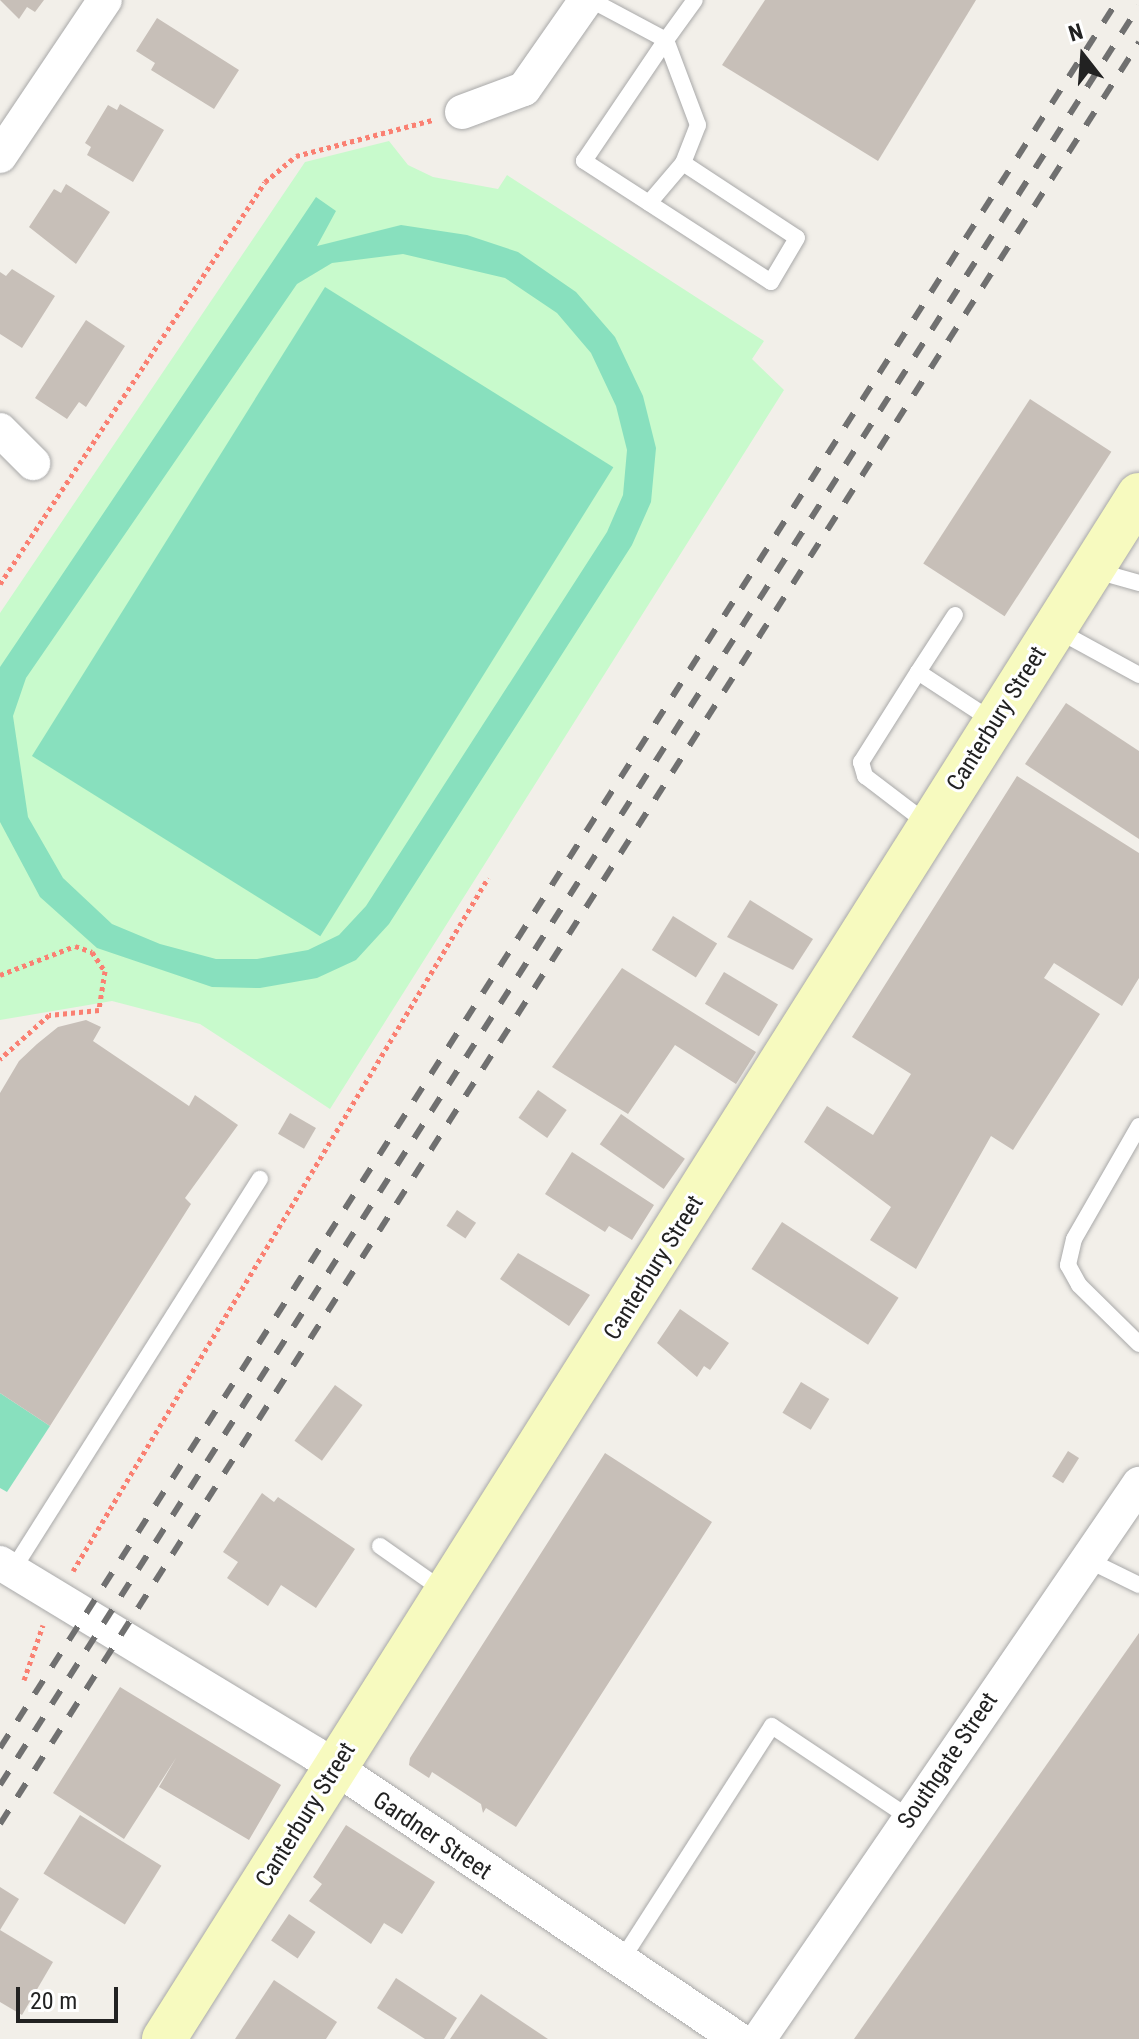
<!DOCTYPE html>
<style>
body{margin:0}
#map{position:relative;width:1139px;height:2039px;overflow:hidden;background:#f2efe9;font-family:"Roboto Condensed",sans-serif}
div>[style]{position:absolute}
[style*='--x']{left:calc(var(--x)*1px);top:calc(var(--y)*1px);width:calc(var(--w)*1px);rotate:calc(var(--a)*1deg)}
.park>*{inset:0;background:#c8facc}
.pitch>*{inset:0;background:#88e0be;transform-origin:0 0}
.building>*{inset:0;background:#c7bfb8;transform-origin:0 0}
.path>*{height:5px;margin-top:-2.5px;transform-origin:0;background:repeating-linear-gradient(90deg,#fa8072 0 4px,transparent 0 8px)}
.roads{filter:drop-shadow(0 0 2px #a9a9a9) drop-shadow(0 0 2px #a9a9a9)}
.lane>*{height:16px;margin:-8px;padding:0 8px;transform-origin:8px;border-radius:8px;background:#fff}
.street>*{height:34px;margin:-17px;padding:0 17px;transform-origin:17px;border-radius:17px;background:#fff}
.secondary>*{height:44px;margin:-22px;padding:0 22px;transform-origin:22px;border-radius:22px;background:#f7fabf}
.rail>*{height:6px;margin-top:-3px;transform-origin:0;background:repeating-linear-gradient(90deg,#707070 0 16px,transparent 0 32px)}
span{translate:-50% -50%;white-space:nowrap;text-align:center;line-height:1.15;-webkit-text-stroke:6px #fff;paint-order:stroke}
.street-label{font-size:24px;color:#222}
.north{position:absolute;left:1043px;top:16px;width:80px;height:80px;-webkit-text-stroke:6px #fff;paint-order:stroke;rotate:343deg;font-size:22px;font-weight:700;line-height:32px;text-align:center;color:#222}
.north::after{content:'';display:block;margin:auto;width:28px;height:36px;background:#222;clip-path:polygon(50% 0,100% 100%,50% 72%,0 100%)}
.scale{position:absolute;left:16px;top:1987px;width:102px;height:36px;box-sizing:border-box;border:4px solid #222;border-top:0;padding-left:10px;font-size:24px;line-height:28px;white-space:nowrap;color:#222;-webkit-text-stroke:6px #fff;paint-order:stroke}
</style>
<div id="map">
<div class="park">
<i style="clip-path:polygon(389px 141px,408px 165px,433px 177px,498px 189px,507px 175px,764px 341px,752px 359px,784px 390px,330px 1109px,200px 1024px,112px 1001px,0 1020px,0 613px,305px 162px)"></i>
</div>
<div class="pitch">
<i style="clip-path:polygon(evenodd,316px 197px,336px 211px,317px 246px,401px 225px,467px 235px,518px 252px,576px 292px,615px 337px,643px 396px,656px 448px,651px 502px,632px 545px,389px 924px,356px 960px,317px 978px,260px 988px,212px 987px,97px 948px,40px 897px,0 822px,0 667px,316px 197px,403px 254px,505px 278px,557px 313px,591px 353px,616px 406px,627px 450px,623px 495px,607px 532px,366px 906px,339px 935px,308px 950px,257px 959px,216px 959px,160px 944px,112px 924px,63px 878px,28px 817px,13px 716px,26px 678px,297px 284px,332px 263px,403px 254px)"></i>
<i style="left:325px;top:287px;width:340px;height:553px;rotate:32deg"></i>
<i style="clip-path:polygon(0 1393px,50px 1426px,7px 1492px,0 1488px)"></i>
</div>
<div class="building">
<i style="clip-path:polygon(0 0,44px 0,35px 12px,27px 7px,19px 19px)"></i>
<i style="clip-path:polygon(765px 0,976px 0,878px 161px,722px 65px)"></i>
<i style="clip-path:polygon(157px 18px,239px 70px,214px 109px,151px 70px,155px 63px,136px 51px)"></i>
<i style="clip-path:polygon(120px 104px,164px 130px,133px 182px,87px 155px,91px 147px,85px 143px,108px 105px,117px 110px)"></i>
<i style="clip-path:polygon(66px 184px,110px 212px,76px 264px,29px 227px,54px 189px,61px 193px)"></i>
<i style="clip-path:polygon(12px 269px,55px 296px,22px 348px,0 334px,0 272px,6px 276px)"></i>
<i style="clip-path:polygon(86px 320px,125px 346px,86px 407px,79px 402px,67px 419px,35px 398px)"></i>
<i style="left:1030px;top:399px;width:97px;height:196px;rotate:33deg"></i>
<i style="clip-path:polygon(1066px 703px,1139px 751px,1139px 839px,1025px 764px)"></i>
<i style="clip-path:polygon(1017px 776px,1139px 853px,1139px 978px,1122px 1006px,1054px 963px,1044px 978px,1100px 1014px,1013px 1150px,991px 1136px,916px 1269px,870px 1240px,891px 1207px,804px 1142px,827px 1106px,873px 1135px,911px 1074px,852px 1037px)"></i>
<i style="clip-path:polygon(750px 900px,813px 939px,793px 970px,727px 937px)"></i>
<i style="left:673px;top:916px;width:52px;height:40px;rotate:32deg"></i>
<i style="clip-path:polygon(622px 968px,756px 1052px,736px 1084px,675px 1045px,628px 1114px,552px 1067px)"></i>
<i style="left:724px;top:972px;width:63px;height:37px;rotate:31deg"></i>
<i style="clip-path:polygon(86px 1020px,101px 1027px,93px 1041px,189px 1106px,195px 1095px,238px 1125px,185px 1198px,191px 1204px,50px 1426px,0 1393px,0 1093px,19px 1061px,37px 1044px,58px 1027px)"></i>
<i style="left:538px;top:1090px;width:35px;height:34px;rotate:35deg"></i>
<i style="left:290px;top:1113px;width:30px;height:24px;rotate:30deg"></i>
<i style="left:621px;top:1114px;width:78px;height:37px;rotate:35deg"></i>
<i style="clip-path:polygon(572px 1152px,654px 1205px,632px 1240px,609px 1226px,605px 1232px,545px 1194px)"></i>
<i style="left:457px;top:1210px;width:23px;height:19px;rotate:34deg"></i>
<i style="left:782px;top:1222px;width:139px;height:56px;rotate:33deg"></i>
<i style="clip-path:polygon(518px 1253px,590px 1295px,569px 1326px,500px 1279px)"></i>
<i style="clip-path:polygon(680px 1309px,729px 1343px,710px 1370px,704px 1366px,697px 1377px,657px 1343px)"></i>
<i style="left:801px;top:1382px;width:33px;height:36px;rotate:31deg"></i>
<i style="left:335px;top:1385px;width:34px;height:69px;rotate:36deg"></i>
<i style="left:1068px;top:1451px;width:13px;height:30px;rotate:32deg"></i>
<i style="clip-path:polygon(605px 1453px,712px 1522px,516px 1827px,486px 1808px,483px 1813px,481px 1804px,432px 1772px,429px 1778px,409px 1765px,410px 1758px)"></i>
<i style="clip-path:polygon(262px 1493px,274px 1502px,278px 1497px,355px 1549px,316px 1608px,281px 1585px,268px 1606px,227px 1578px,238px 1562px,223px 1552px)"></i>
<i style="clip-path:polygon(1139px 1633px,1139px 2039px,854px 2039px)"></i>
<i style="clip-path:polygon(120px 1687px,281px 1785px,249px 1840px,159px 1787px,176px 1758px,124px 1839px,53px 1793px)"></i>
<i style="left:80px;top:1815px;width:96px;height:69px;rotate:32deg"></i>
<i style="clip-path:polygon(346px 1825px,435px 1882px,402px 1934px,384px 1923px,371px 1944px,309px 1901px,322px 1884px,313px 1877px)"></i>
<i style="clip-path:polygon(0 1887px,19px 1899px,0 1930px)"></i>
<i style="left:289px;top:1914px;width:32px;height:32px;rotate:34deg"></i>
<i style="clip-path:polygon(0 1930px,53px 1962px,22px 2015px,0 2002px)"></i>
<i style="clip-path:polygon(396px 1978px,457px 2018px,444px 2039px,425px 2039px,377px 2008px)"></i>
<i style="clip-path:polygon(274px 1980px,337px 2022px,326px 2039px,235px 2039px)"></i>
<i style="clip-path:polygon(481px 1994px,548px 2039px,450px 2039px)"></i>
</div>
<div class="path">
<i style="--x:0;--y:584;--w:481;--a:-56.6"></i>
<i style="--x:265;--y:182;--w:40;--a:-40"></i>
<i style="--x:296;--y:156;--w:141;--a:-14.8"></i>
<i style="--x:0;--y:975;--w:80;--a:-21.1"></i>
<i style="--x:75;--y:946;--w:18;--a:19"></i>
<i style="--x:92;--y:952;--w:23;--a:56"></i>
<i style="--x:105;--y:971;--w:39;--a:99"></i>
<i style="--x:99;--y:1010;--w:50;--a:174.3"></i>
<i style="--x:49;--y:1015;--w:66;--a:138.1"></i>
<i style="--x:73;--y:1571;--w:808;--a:-59.08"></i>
<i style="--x:24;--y:1680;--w:58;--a:-70.9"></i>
</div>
<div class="roads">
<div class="lane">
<i style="--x:591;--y:0;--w:85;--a:28.1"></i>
<i style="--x:666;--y:40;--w:49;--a:-54.1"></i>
<i style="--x:666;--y:40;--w:91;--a:69.4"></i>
<i style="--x:698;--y:125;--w:41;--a:111.5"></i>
<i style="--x:683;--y:163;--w:136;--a:33.3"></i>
<i style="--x:797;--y:238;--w:51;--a:120.6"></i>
<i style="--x:771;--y:282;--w:223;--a:-147.1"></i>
<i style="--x:584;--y:161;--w:146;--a:-55.9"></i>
<i style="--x:649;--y:203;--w:52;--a:-49.6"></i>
<i style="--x:1093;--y:570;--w:48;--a:15.8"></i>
<i style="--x:955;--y:615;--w:68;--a:123"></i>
<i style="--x:918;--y:672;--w:90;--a:33.2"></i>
<i style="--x:1055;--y:629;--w:96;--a:28.7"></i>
<i style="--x:918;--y:672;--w:107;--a:122.3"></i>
<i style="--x:861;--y:762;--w:15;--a:74"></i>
<i style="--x:865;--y:776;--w:81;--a:37.4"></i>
<i style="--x:1139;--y:1126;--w:130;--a:119.9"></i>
<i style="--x:1074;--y:1239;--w:27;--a:103"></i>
<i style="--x:1068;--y:1265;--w:23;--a:61"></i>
<i style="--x:1079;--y:1285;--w:84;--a:44.5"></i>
<i style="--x:380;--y:1546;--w:78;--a:35.1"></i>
<i style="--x:1086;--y:1559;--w:59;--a:26.1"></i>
<i style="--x:12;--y:1571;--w:464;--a:-57.7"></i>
<i style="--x:621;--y:1961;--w:279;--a:-57.3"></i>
<i style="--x:772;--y:1726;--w:166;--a:33.7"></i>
</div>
<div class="street">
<i style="--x:462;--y:112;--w:66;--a:-20.4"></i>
<i style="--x:524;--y:89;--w:108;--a:-55.1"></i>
<i style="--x:0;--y:156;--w:188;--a:-56.1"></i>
<i style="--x:0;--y:430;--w:47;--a:45"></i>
<i style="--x:0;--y:1563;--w:368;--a:31.2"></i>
<i style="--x:315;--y:1754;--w:510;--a:33.97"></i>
<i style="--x:759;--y:2039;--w:673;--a:-55.6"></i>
</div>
<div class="secondary">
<i style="--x:164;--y:2039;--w:1826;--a:-57.73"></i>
</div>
</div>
<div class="rail">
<i style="--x:0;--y:1748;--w:2075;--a:-57.4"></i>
<i style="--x:0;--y:1785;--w:2112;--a:-57.37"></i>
<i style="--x:0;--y:1824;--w:2115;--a:-57.41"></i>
</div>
<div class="street-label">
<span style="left:997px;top:719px;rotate:-58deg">Canterbury Street</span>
<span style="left:654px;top:1268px;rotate:-58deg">Canterbury Street</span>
<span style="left:948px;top:1761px;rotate:-56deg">Southgate Street</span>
<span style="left:306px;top:1815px;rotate:-58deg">Canterbury Street</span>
<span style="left:432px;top:1836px;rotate:34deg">Gardner Street</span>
</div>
<div class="north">N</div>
<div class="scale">20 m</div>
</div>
